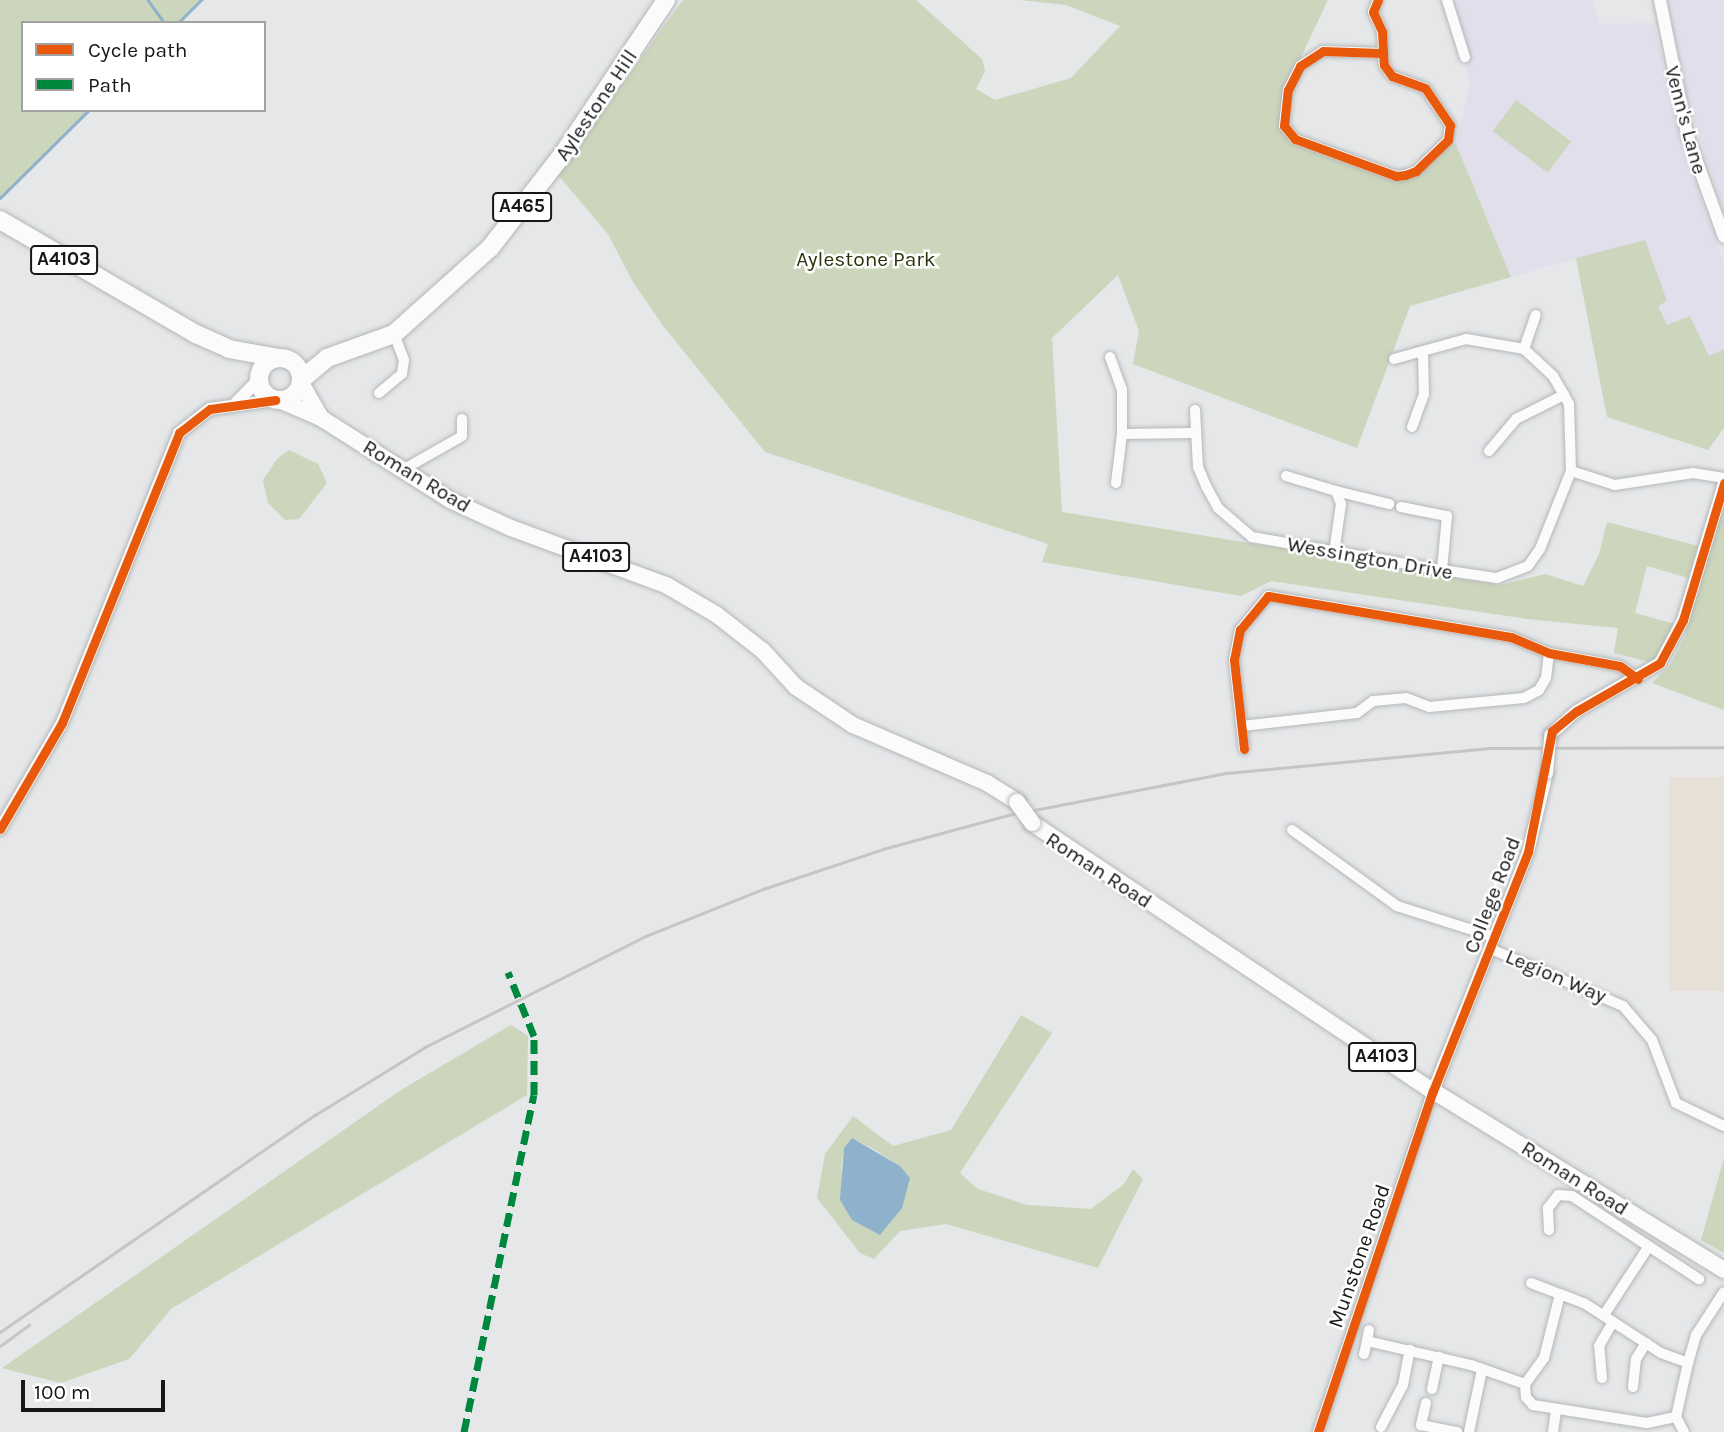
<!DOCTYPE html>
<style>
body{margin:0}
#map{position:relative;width:1724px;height:1432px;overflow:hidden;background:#e5e7e9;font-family:Karla,sans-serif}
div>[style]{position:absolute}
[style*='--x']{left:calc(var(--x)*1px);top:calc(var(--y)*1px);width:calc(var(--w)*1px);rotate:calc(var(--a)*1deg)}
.industrial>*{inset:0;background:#e7e0d7;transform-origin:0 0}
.education>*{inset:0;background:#e1dfec}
.green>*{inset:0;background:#ccd6bc;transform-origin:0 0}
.water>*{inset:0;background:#8eb1cc}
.stream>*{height:2.5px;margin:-1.25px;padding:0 1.25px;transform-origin:1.25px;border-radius:1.25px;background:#8eb1cc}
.roads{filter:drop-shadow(0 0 2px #b5b7b8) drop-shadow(0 0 2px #b5b7b8)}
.minor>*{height:10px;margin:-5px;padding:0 5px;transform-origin:5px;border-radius:5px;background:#fbfbfc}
.tertiary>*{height:12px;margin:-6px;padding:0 6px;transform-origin:6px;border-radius:6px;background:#fbfbfc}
.primary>*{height:16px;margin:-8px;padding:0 8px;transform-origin:8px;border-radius:8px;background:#fbfbfc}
.trunk>*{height:18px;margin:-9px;padding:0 9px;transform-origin:9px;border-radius:9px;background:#fbfbfc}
.trunk>.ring{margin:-9px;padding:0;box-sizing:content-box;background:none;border:18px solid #fbfbfc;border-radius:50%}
.rail>*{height:2.5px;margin:-1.25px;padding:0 1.25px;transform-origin:1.25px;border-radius:1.25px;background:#c5c5c6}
.bridges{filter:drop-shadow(0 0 2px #b5b7b8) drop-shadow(0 0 2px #b5b7b8)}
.tertiary-bridge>*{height:12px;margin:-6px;padding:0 6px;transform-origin:6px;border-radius:6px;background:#fbfbfc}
.primary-bridge>*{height:16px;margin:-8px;padding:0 8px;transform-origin:8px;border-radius:8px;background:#fbfbfc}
.quiet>*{height:7px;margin-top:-3.5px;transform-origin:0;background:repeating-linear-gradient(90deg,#00873e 0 14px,transparent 0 21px)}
.cycleway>*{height:9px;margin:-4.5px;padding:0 4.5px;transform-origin:4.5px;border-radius:4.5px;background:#e8590c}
span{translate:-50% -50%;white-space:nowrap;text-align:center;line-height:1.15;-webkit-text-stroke:5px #fff;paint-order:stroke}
.shield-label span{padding:2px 5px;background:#fff;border:2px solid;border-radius:5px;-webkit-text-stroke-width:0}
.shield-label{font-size:19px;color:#161719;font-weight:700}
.street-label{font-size:21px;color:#161719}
.park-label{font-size:21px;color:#2a350b}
.legend{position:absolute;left:21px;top:21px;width:245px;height:91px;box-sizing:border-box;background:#fff;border:2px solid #a2a2a3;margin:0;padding:9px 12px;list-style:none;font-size:21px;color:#161719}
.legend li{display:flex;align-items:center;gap:14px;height:35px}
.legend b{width:35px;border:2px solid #a2a2a3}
.scale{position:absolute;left:21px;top:1380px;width:144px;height:32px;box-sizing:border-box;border:4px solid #161719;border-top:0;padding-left:9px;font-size:21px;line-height:24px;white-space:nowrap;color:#161719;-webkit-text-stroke:5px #fff;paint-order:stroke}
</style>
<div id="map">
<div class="industrial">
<i style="left:1669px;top:777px;width:55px;height:214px"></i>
</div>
<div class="education">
<i style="clip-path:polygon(1459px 0,1593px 0,1599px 24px,1654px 23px,1683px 150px,1724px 263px,1724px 428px,1708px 450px,1607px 417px,1576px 258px,1511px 277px,1456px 144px,1470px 85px,1450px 5px)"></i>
<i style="clip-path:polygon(1669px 0,1724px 0,1724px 213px,1685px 91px)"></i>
</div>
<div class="green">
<i style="clip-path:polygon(0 0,201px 0,178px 23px,23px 23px,23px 110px,89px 110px,0 198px)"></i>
<i style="clip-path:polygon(683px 0,916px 0,982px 59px,985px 71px,976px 89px,995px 100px,1071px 78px,1120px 26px,1066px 5px,1020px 0,1328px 0,1293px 74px,1287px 133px,1405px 175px,1448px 140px,1456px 144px,1511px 277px,1410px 306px,1357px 448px,1133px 364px,1139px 331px,1118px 275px,1052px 338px,1062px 512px,1500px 585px,1545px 574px,1583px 586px,1599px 554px,1607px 522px,1698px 546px,1688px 578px,1647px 566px,1635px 613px,1675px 624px,1665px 645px,1653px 663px,1614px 653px,1618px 628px,1527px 619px,1271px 581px,1241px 596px,1042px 562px,1048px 544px,765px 452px,664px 327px,633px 282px,608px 234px,557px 174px)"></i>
<i style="left:1516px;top:100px;width:69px;height:39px;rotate:37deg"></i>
<i style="clip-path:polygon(1645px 240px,1667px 301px,1658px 306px,1667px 325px,1690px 316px,1709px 356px,1724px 349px,1724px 428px,1708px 450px,1607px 417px,1576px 258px)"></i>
<i style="clip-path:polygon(289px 450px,318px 464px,327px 483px,299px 519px,285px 520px,268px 503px,263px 480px,277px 459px)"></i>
<i style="clip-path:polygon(1724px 503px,1724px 710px,1652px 683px,1670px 665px,1685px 636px)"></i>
<i style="clip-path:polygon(evenodd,1021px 1015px,1052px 1033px,960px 1173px,978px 1189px,1027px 1205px,1091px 1209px,1124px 1184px,1133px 1169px,1143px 1179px,1098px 1268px,946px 1224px,900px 1231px,874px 1259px,860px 1253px,817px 1198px,825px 1154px,853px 1116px,893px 1146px,951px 1130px,1021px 1015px,852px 1138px,875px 1150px,900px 1166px,841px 1170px,844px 1148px,852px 1138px)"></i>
<i style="clip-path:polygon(511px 1025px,528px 1036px,527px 1095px,171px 1309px,129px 1359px,61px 1383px,2px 1368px,401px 1090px)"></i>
<i style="clip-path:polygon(1724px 1158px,1724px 1253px,1701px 1240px)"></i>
</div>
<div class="water">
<i style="clip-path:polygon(852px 1138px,900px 1166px,910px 1178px,902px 1208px,880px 1235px,852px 1220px,840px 1200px,844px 1148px)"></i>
</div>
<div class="stream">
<i style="--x:148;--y:0;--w:29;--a:54"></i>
<i style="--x:178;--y:23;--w:33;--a:-45"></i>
<i style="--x:0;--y:198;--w:125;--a:-44.7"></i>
</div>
<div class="roads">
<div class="minor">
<i style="--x:1378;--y:0;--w:13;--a:113"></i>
<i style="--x:1373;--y:12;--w:21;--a:65"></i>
<i style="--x:1382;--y:31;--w:34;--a:87"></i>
<i style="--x:1384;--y:65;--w:14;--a:54"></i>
<i style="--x:1392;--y:76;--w:35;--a:20"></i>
<i style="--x:1425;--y:88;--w:45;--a:56"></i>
<i style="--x:1450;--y:125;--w:15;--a:98"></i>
<i style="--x:1448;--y:140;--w:45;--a:135.9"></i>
<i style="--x:1416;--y:171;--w:12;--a:160"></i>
<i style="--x:1405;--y:175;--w:9;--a:174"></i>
<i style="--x:1396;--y:176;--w:108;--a:-159.9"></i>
<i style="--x:1295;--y:139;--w:17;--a:-130"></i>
<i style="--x:1284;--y:126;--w:36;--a:-84"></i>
<i style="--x:1288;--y:90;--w:27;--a:-63"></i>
<i style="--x:1300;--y:66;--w:27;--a:-33"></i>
<i style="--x:1323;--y:51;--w:58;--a:2"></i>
<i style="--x:1447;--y:0;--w:60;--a:72.5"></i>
<i style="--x:1524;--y:349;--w:36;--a:-71"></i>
<i style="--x:1110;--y:357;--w:35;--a:70"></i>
<i style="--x:1122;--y:390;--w:44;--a:90"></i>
<i style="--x:1394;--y:359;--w:75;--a:-15.5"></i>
<i style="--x:1466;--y:339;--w:59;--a:9.8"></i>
<i style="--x:1524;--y:349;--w:40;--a:43"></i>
<i style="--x:1553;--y:376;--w:32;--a:60"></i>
<i style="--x:1569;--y:404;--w:67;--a:88.3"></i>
<i style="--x:1571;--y:471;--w:46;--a:17.7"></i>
<i style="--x:1615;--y:485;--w:79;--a:-8.7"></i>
<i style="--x:1693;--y:473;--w:31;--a:9"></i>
<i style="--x:379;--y:393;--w:30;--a:-40"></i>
<i style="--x:402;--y:374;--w:14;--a:-82"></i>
<i style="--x:404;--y:360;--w:28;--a:-111"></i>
<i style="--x:1195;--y:410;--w:57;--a:87"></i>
<i style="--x:1198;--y:467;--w:21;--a:67"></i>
<i style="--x:1206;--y:486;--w:25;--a:61"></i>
<i style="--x:1218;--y:508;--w:45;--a:40.5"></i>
<i style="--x:1252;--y:537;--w:193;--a:9.9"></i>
<i style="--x:1442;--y:570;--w:56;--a:8.3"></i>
<i style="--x:1497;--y:578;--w:33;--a:-21"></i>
<i style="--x:1528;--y:566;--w:21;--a:-55"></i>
<i style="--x:1540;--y:549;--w:84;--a:-68.3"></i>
<i style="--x:1412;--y:427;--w:35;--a:-70"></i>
<i style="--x:1424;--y:394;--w:42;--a:-91.4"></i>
<i style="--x:1489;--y:451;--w:42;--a:-49.8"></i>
<i style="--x:1516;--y:419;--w:54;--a:-26.6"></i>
<i style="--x:406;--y:468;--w:64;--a:-29.7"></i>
<i style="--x:462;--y:436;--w:17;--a:-90"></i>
<i style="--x:1286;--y:476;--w:52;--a:16.7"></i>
<i style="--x:1336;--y:491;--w:14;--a:69"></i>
<i style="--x:1341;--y:504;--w:49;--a:98.1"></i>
<i style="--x:1116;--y:483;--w:49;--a:-83"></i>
<i style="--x:1122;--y:434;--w:73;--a:-0.8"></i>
<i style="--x:1336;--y:491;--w:55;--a:13.8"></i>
<i style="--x:1401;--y:507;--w:47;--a:11.1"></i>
<i style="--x:1447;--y:516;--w:54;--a:95.3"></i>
<i style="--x:1242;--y:726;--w:116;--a:-6.4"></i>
<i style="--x:1357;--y:713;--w:20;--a:-37"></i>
<i style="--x:1373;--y:701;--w:33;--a:-5"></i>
<i style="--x:1406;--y:698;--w:25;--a:21"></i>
<i style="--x:1429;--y:707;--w:95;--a:-5.4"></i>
<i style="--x:1524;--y:698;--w:17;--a:-28"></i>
<i style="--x:1539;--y:690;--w:14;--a:-60"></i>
<i style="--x:1546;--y:678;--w:25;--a:-83"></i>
<i style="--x:1244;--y:749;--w:90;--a:-96.4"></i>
<i style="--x:1234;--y:660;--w:31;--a:-79"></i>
<i style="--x:1240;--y:630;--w:44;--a:-50.5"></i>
<i style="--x:1268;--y:596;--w:246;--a:9.6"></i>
<i style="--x:1511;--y:637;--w:41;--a:22.8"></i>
<i style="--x:1549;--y:653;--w:72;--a:10.4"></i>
<i style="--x:1620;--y:666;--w:22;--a:36"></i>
<i style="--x:1292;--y:830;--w:130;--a:35.9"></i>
<i style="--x:1397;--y:906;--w:103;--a:17.6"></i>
<i style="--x:1491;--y:949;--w:144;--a:23.4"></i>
<i style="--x:1623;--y:1006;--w:45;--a:49.5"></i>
<i style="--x:1652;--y:1040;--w:67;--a:69.1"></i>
<i style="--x:1676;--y:1103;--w:53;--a:25.6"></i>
<i style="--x:1549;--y:1230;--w:22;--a:-93"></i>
<i style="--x:1548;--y:1208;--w:16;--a:-52"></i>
<i style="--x:1558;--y:1195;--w:14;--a:4"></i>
<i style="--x:1572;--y:1196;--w:152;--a:33.2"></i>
<i style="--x:1531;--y:1283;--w:31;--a:21"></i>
<i style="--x:1560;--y:1294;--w:66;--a:104"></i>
<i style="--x:1544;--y:1358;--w:32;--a:126"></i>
<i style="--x:1525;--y:1384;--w:13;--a:86"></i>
<i style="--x:1526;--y:1397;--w:11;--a:49"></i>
<i style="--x:1533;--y:1405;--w:115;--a:9"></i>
<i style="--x:1647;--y:1423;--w:30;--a:-12"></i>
<i style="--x:1560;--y:1294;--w:26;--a:21"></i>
<i style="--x:1584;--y:1303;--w:92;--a:33"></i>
<i style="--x:1661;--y:1353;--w:29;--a:20"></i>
<i style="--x:1604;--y:1315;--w:82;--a:-56.9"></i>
<i style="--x:1367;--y:1341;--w:11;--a:-80"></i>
<i style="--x:1364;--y:1354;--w:13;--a:-77"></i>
<i style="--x:1367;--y:1341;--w:107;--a:13"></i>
<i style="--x:1471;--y:1365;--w:57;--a:19.4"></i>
<i style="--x:1602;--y:1378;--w:32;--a:-95"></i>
<i style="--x:1599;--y:1346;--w:28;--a:-60"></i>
<i style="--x:1633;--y:1387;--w:28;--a:-84"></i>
<i style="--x:1636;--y:1359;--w:19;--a:-58"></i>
<i style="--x:1432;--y:1389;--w:33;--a:-78"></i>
<i style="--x:1426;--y:1403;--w:23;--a:103"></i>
<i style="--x:1421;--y:1425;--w:37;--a:11"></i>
<i style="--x:1381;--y:1427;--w:47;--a:-62.4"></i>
<i style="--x:1403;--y:1385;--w:36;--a:-79"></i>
<i style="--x:1318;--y:1432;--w:360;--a:-71.4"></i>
<i style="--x:1469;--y:1432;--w:63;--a:-78.2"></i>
<i style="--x:1553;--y:1432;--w:21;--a:-82"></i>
<i style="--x:1684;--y:1432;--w:17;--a:-118"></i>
<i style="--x:1676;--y:1417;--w:55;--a:-77.5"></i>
<i style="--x:1688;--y:1363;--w:29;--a:-74"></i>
<i style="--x:1696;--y:1335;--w:51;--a:-56.9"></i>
</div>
<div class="tertiary">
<i style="--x:1660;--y:0;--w:137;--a:78.6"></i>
<i style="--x:1687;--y:134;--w:109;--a:70.2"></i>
<i style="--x:236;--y:403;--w:33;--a:-46"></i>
<i style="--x:1550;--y:735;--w:36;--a:-42"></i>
<i style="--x:1577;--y:711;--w:96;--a:-30"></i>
<i style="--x:1660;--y:663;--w:49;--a:-61.9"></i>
<i style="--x:1683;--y:620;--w:143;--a:-73.3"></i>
<i style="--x:0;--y:829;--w:123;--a:-59.7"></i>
<i style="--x:62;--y:723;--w:313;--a:-68"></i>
<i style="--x:179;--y:433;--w:39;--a:-38"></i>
<i style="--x:210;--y:409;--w:66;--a:-7.9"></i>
<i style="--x:1433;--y:1091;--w:257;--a:-68.3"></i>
<i style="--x:1528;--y:852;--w:81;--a:-76.5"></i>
</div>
<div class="primary">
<i style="--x:301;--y:383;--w:40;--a:60.3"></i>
<i style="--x:321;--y:418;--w:153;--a:32.4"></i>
<i style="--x:450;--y:500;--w:67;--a:24.7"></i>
<i style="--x:511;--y:528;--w:165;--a:20.2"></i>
<i style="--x:666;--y:585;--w:59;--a:30.5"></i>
<i style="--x:717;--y:615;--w:58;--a:38"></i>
<i style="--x:763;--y:651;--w:49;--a:47.5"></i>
<i style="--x:796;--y:687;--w:69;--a:33.7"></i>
<i style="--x:853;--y:725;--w:146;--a:23.4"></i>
<i style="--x:987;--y:783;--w:36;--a:32"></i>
<i style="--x:279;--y:400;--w:46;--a:23.2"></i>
<i style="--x:1032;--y:823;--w:482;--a:33.8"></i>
<i style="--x:1433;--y:1091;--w:342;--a:31.6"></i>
</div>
<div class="trunk">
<i style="--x:0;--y:220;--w:227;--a:30.2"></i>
<i style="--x:196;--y:334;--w:36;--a:24"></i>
<i style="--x:229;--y:349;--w:51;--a:10.2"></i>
<i class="ring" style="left:259px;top:358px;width:24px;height:24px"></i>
<i style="--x:301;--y:380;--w:34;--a:-40"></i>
<i style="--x:327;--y:358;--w:71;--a:-19.7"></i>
<i style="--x:394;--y:334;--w:129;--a:-41.9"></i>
<i style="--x:490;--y:248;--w:119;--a:-52.2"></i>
<i style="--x:563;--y:154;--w:185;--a:-56.2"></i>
</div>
</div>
<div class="rail">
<i style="--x:0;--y:1332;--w:383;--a:-34.6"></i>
<i style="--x:315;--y:1115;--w:129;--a:-31.7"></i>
<i style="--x:425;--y:1047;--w:247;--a:-26.7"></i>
<i style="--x:646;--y:936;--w:126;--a:-21.9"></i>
<i style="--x:763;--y:889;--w:126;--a:-18.4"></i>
<i style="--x:883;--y:849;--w:130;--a:-15.2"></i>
<i style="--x:1008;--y:815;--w:223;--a:-10.9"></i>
<i style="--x:1227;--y:773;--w:264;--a:-5.4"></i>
<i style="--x:1490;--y:748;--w:234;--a:-0.2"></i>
<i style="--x:0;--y:1346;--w:36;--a:-36"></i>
</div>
<div class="bridges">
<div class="tertiary-bridge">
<i style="--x:1547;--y:773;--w:38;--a:-85"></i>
</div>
<div class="primary-bridge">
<i style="--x:1017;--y:802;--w:26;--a:54"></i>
</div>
</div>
<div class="quiet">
<i style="--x:464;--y:1432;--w:344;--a:-78.3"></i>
<i style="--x:534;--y:1095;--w:59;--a:-90"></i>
<i style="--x:534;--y:1036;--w:69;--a:-112.1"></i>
</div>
<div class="cycleway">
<i style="--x:1378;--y:0;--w:13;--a:113"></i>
<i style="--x:1373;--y:12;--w:21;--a:65"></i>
<i style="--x:1382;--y:31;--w:34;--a:87"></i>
<i style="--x:1384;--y:65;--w:14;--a:54"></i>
<i style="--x:1392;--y:76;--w:35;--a:20"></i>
<i style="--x:1425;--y:88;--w:45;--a:56"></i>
<i style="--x:1450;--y:125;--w:15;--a:98"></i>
<i style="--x:1448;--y:140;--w:45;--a:135.9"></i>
<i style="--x:1416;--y:171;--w:12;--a:160"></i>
<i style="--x:1405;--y:175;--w:9;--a:174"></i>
<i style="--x:1396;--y:176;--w:108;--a:-159.9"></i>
<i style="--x:1295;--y:139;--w:17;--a:-130"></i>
<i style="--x:1284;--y:126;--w:36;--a:-84"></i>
<i style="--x:1288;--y:90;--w:27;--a:-63"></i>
<i style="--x:1300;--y:66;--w:27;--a:-33"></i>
<i style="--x:1323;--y:51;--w:58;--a:2"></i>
<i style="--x:1244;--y:749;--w:90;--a:-96.4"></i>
<i style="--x:1234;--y:660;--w:31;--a:-79"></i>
<i style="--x:1240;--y:630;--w:44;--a:-50.5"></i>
<i style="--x:1268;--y:596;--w:246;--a:9.6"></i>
<i style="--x:1511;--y:637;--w:41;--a:22.8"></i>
<i style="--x:1549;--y:653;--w:72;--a:10.4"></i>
<i style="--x:1620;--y:666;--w:22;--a:36"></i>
<i style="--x:0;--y:829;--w:123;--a:-59.7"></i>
<i style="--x:62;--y:723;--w:313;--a:-68"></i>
<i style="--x:179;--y:433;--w:39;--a:-38"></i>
<i style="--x:210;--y:409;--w:66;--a:-7.9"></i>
<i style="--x:1318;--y:1432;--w:360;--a:-71.4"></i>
<i style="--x:1433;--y:1091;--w:257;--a:-68.3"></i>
<i style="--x:1528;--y:852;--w:123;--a:-78.8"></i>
<i style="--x:1552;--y:731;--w:32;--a:-39"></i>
<i style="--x:1577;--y:711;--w:96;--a:-30"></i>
<i style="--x:1660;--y:663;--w:49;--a:-61.9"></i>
<i style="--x:1683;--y:620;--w:143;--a:-73.3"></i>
</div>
<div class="shield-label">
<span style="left:522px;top:207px">A465</span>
<span style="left:64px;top:260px">A4103</span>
<span style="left:596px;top:557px">A4103</span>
<span style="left:1382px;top:1057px">A4103</span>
</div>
<div class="street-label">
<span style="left:596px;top:105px;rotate:-56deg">Aylestone Hill</span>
<span style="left:1686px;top:120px;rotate:75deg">Venn's Lane</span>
<span style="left:417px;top:476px;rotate:31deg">Roman Road</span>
<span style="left:1370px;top:558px;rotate:10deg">Wessington Drive</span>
<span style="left:1099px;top:870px;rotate:33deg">Roman Road</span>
<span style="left:1492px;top:895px;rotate:-69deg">College Road</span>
<span style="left:1556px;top:976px;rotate:23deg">Legion Way</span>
<span style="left:1575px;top:1178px;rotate:32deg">Roman Road</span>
<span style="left:1359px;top:1256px;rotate:-71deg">Munstone Road</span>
</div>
<div class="park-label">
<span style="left:866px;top:259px">Aylestone Park</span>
</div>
<ul class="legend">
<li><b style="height:9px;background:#e8590c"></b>Cycle path</li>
<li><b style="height:9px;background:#00873e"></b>Path</li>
</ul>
<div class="scale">100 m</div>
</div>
